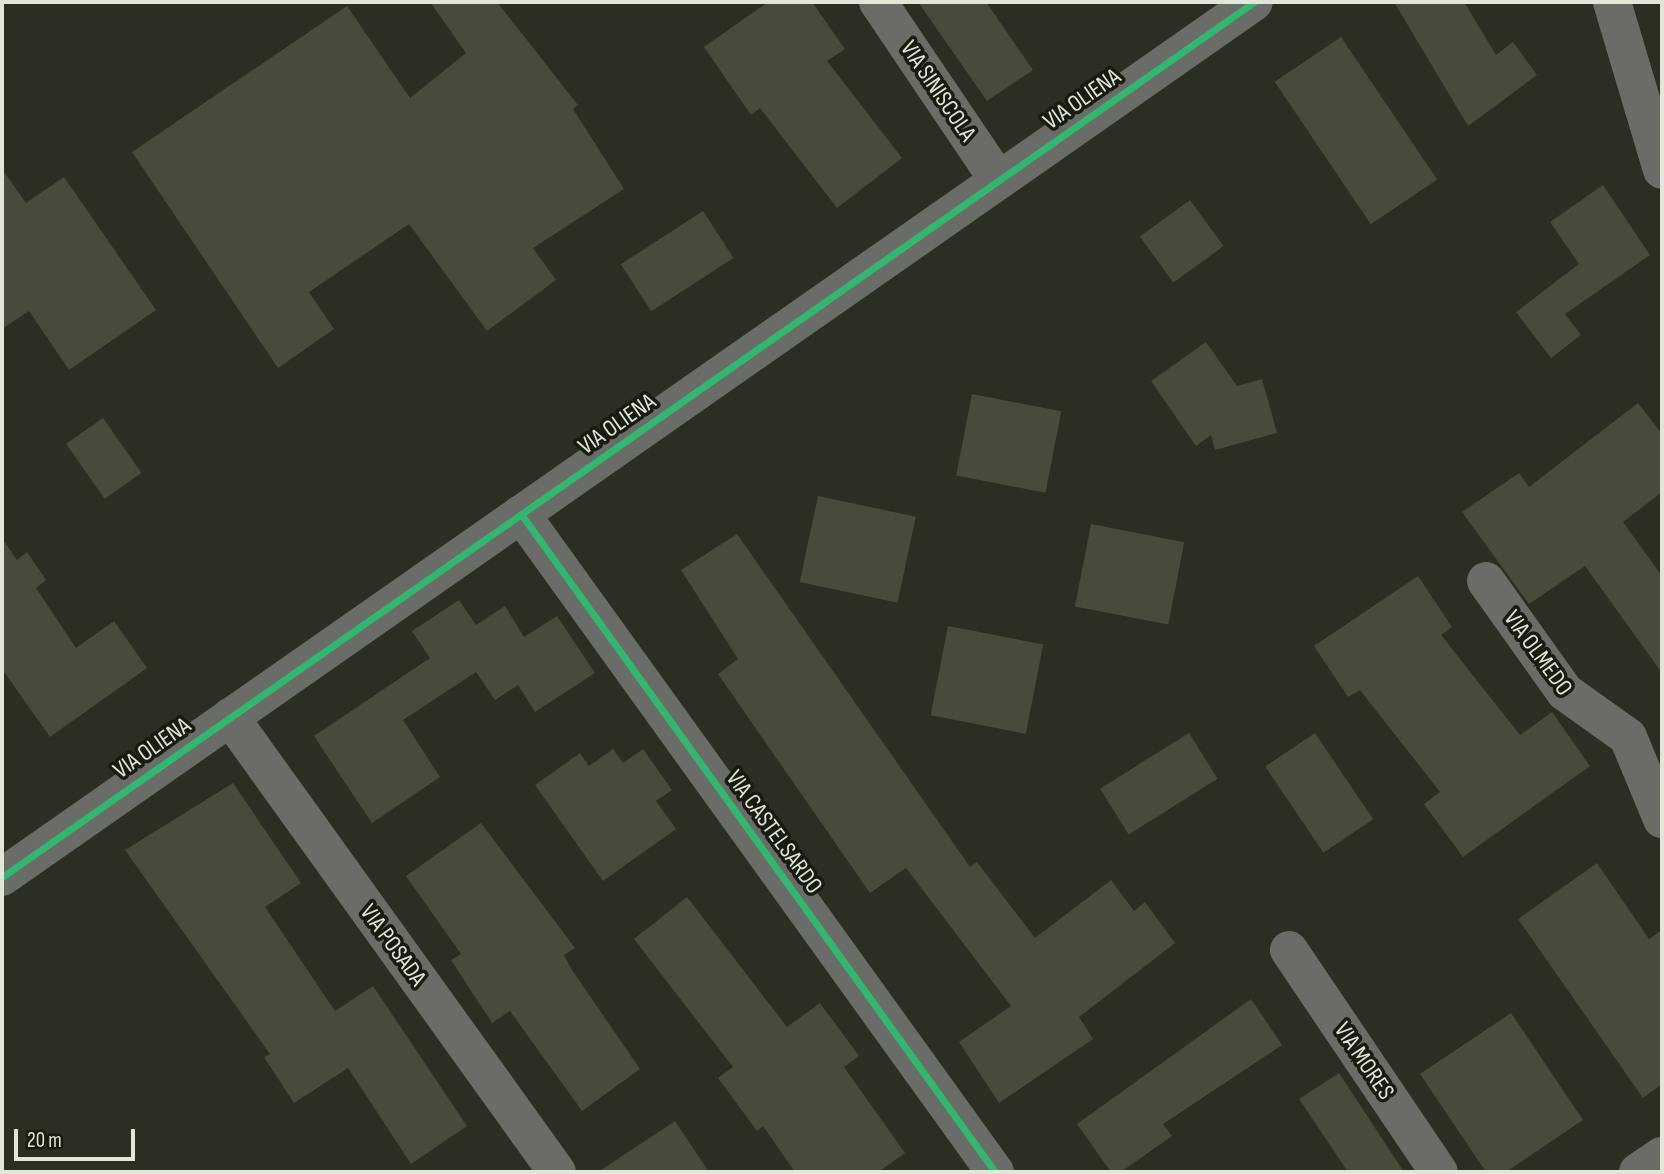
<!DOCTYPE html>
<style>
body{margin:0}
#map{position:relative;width:1664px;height:1174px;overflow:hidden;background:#2b2f23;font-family:"Sofia Sans Condensed",sans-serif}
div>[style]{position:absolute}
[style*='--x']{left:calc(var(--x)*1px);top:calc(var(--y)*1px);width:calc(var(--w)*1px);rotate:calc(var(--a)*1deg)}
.building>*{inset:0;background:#464b3b;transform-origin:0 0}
.street>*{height:38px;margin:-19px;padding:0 19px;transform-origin:19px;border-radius:19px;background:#6a6c67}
.cycleway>*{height:7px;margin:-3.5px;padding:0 3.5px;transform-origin:3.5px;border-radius:3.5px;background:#33b770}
span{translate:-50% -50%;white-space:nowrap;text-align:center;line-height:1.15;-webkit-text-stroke:7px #171b10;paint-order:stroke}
.street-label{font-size:24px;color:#e0e6d8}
.frame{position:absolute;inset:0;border:4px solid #e0e6d8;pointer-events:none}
.scale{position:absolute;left:14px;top:1129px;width:121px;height:32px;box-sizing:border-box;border:4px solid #e0e6d8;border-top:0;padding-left:9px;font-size:21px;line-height:24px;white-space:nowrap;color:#e0e6d8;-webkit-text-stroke:5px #171b10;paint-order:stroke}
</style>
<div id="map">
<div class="building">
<i style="clip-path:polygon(430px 2px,497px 2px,578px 105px,573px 109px,624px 189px,533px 248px,556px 280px,487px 331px,409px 224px,309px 292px,334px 329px,278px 368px,132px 152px,347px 6px,410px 98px,466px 53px)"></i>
<i style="clip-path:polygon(768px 2px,812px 2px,845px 49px,827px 61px,902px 158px,837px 208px,760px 108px,751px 115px,704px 47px)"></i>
<i style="clip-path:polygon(918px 2px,986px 2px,1033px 70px,987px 101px)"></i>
<i style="clip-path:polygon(1394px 2px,1464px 2px,1496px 55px,1513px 42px,1537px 75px,1468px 126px)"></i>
<i style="left:1341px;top:37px;width:172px;height:80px;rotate:56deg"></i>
<i style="clip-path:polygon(2px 169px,26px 203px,64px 177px,156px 310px,69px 370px,29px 311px,2px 329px)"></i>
<i style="clip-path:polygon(1603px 185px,1650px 255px,1565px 314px,1581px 335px,1551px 358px,1516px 312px,1579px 264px,1550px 222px)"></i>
<i style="left:1190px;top:200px;width:57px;height:62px;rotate:54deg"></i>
<i style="left:703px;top:211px;width:56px;height:98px;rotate:57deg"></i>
<i style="clip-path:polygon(1206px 342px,1237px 386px,1262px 379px,1277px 433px,1215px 450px,1211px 435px,1196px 446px,1151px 381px)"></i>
<i style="left:972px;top:394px;width:91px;height:83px;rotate:11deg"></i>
<i style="clip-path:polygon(1638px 403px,1662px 434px,1662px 492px,1623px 522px,1662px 576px,1662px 673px,1585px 566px,1529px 604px,1462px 512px,1519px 473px,1529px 487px)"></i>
<i style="left:103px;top:418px;width:67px;height:45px;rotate:55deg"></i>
<i style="left:818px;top:496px;width:100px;height:88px;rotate:12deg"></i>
<i style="left:1091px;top:524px;width:95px;height:84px;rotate:11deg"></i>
<i style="clip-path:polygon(737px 534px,970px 867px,977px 862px,1035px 938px,1111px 880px,1134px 911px,1145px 902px,1175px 943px,1079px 1017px,1093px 1039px,999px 1103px,959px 1042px,1011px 1006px,906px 868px,870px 893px,718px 674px,738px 659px,681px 570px)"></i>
<i style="clip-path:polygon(2px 538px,17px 560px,27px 552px,46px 580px,36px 588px,76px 648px,114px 621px,147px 668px,50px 737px,2px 669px)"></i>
<i style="clip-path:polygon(1418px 576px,1452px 627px,1441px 635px,1520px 735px,1552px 712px,1590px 766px,1463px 857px,1424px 804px,1440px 792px,1360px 690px,1348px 697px,1314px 646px)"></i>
<i style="clip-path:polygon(459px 600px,476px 625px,505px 606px,524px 637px,557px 616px,595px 673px,535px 712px,518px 685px,495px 700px,476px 672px,403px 720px,440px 777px,372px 823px,314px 736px,430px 658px,412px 631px)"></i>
<i style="left:948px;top:626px;width:97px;height:91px;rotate:11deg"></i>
<i style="left:1189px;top:733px;width:54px;height:105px;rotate:58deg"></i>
<i style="left:1315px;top:733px;width:104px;height:60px;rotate:56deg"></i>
<i style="clip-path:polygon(613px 749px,623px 763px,643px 749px,672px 790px,656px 801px,676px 829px,603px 881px,535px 785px,580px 753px,589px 766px)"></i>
<i style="clip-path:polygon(233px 783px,301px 883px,265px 907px,335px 1011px,373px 986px,467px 1126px,411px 1164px,348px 1068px,294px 1103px,264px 1057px,270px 1054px,125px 850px)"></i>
<i style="clip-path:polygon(481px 823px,575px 948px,564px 955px,572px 970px,640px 1069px,582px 1111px,510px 1011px,492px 1023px,451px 960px,461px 954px,406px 876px)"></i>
<i style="clip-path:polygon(1597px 863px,1649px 939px,1662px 930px,1662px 1084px,1643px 1098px,1518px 919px)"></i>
<i style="clip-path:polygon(687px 897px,787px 1027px,820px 1003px,859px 1056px,844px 1067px,905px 1153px,878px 1172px,795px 1172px,763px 1126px,757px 1131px,718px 1078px,733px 1067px,634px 939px)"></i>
<i style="clip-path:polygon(1251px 999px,1282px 1045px,1163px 1124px,1172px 1136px,1121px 1172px,1111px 1172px,1077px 1124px)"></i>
<i style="clip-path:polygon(1511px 1013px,1583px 1120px,1506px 1172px,1486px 1172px,1420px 1074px)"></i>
<i style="clip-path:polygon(1339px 1073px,1404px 1172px,1348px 1172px,1299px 1099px)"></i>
<i style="clip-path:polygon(675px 1121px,709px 1172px,598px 1172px)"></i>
</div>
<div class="street">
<i style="--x:878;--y:2;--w:215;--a:56"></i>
<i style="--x:1612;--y:2;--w:175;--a:73.4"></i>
<i style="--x:521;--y:514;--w:811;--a:54.23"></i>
<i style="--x:1486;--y:581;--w:136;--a:54.6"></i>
<i style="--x:1565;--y:692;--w:77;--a:35.5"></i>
<i style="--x:1628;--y:737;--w:89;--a:67.5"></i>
<i style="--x:230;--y:717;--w:560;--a:54.3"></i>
<i style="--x:2;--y:877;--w:1527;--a:-34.95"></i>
<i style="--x:1289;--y:950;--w:268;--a:56"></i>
<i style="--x:1638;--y:1172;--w:29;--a:-34"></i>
</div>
<div class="cycleway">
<i style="--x:521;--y:514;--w:811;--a:54.23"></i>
<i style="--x:2;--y:877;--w:1527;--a:-34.95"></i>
</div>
<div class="street-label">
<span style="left:938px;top:91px;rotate:56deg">VIA SINISCOLA</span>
<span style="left:1082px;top:99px;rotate:-35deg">VIA OLIENA</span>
<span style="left:617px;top:424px;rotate:-35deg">VIA OLIENA</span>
<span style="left:1538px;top:653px;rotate:54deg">VIA OLMEDO</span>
<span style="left:152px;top:748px;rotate:-35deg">VIA OLIENA</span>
<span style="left:774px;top:832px;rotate:54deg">VIA CASTELSARDO</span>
<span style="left:393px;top:945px;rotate:54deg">VIA POSADA</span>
<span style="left:1364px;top:1061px;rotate:56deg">VIA MORES</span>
</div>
<div class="frame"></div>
<div class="scale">20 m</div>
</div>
